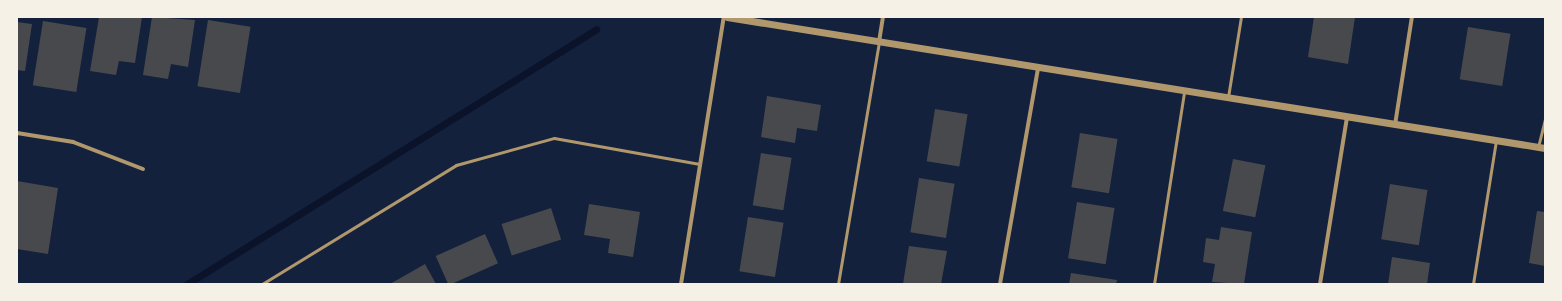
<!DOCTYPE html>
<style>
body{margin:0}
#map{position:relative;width:1562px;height:301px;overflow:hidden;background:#14213d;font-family:"Source Serif 4",serif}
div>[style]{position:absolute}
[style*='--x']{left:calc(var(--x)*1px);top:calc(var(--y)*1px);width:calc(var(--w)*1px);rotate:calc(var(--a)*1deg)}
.stream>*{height:7px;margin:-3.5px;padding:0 3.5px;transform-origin:3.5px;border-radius:3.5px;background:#0b132b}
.building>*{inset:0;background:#48494c;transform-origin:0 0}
.service>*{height:3px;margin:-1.5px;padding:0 1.5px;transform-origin:1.5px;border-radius:1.5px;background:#b1986c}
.minor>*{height:4px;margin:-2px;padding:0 2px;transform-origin:2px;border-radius:2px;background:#b1986c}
.tertiary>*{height:7px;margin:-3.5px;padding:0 3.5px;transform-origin:3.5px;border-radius:3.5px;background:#b1986c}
span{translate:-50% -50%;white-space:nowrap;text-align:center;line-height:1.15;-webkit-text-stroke:3px #f6f1e7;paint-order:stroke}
.frame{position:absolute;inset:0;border:18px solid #f6f1e7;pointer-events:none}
</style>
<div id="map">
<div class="stream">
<i style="--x:187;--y:284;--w:482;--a:-31.9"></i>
</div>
<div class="building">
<i style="clip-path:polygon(99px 17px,142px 17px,135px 63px,119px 61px,116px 75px,90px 71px)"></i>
<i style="clip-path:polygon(152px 17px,195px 20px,188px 67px,171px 64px,168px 79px,143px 75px)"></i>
<i style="clip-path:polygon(1314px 17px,1355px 17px,1348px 64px,1308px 57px)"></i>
<i style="left:208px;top:20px;width:43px;height:67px;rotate:9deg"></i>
<i style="left:43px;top:21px;width:44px;height:65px;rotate:9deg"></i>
<i style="clip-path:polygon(17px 22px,32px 24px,25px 71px,17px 70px)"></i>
<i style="left:1468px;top:27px;width:43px;height:53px;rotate:9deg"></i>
<i style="clip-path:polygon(767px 96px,821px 105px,817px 131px,797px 128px,795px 143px,761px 137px)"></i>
<i style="left:935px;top:109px;width:33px;height:53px;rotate:9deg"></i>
<i style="left:1080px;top:133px;width:38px;height:55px;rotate:9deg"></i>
<i style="left:761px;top:153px;width:31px;height:53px;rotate:9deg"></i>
<i style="left:1233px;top:159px;width:33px;height:53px;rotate:11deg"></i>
<i style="left:919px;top:178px;width:36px;height:55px;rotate:9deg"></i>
<i style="clip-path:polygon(17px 181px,58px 188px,48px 254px,17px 249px)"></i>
<i style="left:1390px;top:184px;width:38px;height:56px;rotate:9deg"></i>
<i style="left:1077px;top:202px;width:38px;height:57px;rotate:9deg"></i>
<i style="clip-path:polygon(589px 204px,640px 212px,633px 257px,608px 253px,610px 239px,584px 235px)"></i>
<i style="left:551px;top:208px;width:33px;height:52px;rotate:72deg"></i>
<i style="clip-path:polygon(1537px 211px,1545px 212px,1545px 266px,1529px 263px)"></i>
<i style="left:748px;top:217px;width:36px;height:55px;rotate:9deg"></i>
<i style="clip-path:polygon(1221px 227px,1252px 232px,1244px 284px,1212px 282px,1215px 264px,1203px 262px,1206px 238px,1219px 240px)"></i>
<i style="left:485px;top:234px;width:32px;height:54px;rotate:66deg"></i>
<i style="clip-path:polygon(909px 246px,947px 251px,941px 284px,903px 284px)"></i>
<i style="clip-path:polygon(1392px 257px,1430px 263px,1427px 284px,1388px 284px)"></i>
<i style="clip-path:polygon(425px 264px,436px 284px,390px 284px)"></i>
<i style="clip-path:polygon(1071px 273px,1117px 280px,1116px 284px,1069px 284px)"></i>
</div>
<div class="service">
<i style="--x:1228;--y:97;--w:81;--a:-80.8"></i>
<i style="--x:1538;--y:147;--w:29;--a:-76"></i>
<i style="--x:262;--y:284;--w:228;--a:-31.5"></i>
<i style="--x:456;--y:165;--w:102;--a:-15.4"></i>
<i style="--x:554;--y:138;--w:148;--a:10.1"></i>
<i style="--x:838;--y:284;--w:245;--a:-80.4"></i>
<i style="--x:1154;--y:284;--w:194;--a:-81.1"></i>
<i style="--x:1473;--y:284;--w:145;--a:-80.9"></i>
</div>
<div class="minor">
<i style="--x:879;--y:42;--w:25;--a:-81"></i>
<i style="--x:1395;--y:125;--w:109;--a:-81.1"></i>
<i style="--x:17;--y:133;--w:57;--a:9.1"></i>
<i style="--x:73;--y:142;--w:75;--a:21.1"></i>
<i style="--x:681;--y:284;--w:270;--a:-80.9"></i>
<i style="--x:1000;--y:284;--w:219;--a:-80"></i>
<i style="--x:1320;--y:284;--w:168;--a:-80.8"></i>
</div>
<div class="tertiary">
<i style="--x:727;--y:17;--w:828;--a:9.1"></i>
</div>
<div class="frame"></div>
</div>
